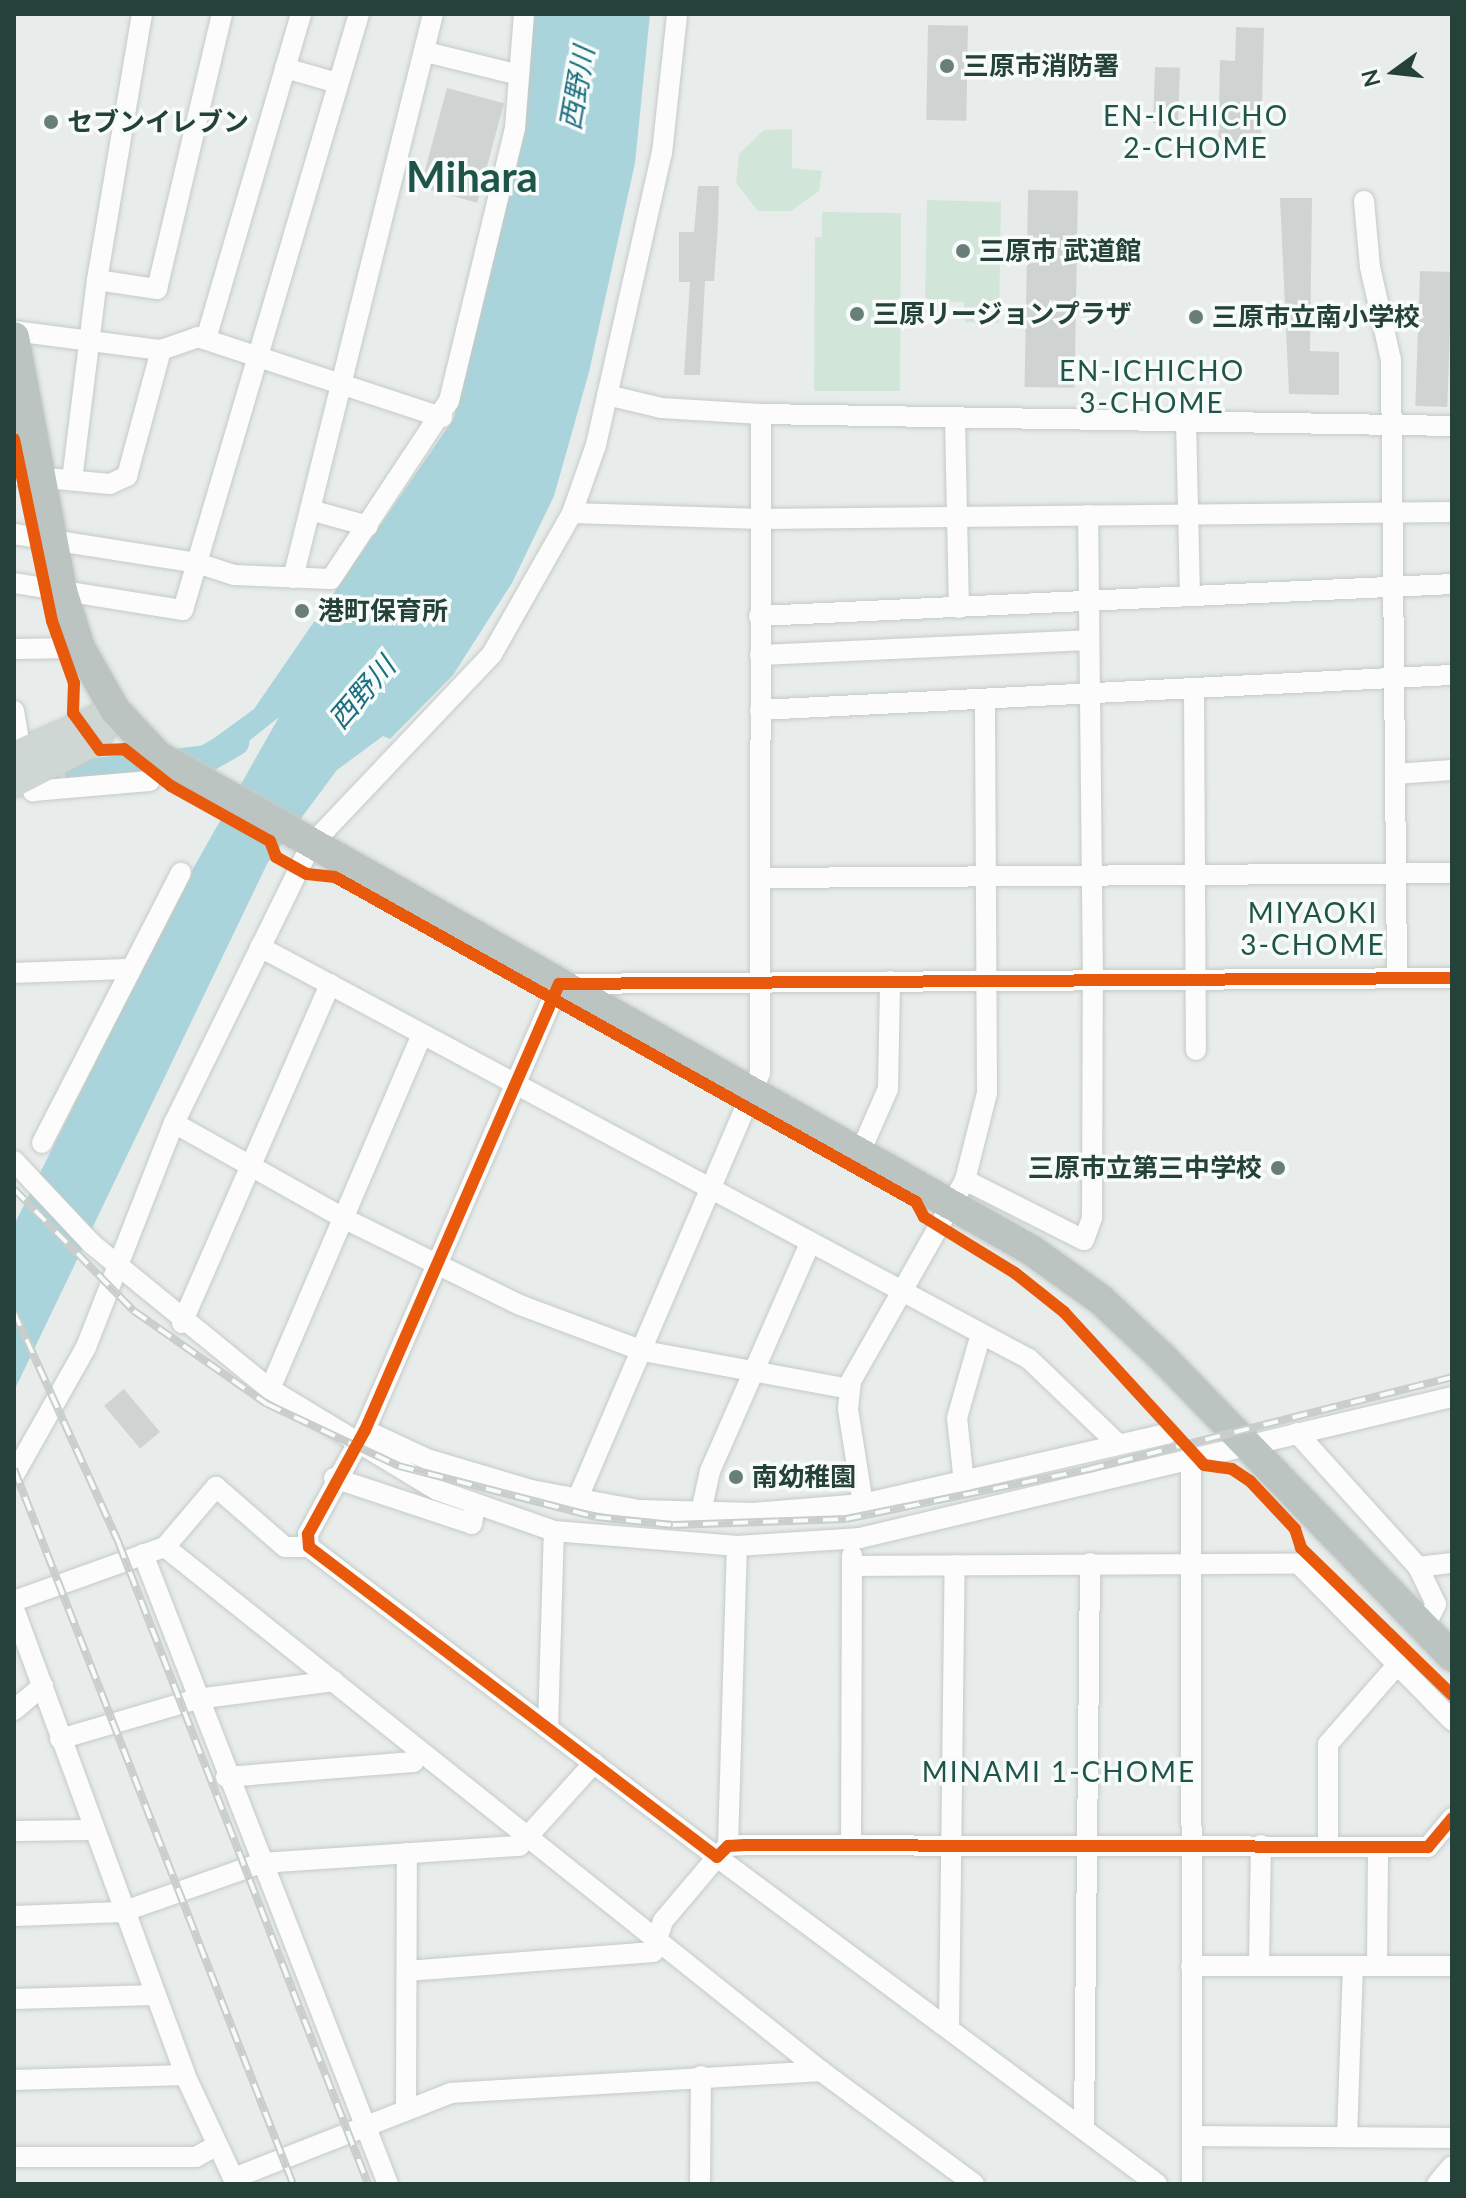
<!DOCTYPE html>
<meta charset="utf-8">
<style>
body{margin:0}
#map{position:relative;width:1466px;height:2198px;overflow:hidden;background:#e8edeb;font-family:Lato,"Noto Sans JP",sans-serif}
div>[style]{position:absolute}
[style*='--x']{left:calc(var(--x)*1px);top:calc(var(--y)*1px);width:calc(var(--w)*1px);rotate:calc(var(--a)*1deg)}
.green>*{inset:0;background:#d1e6d8}
.water>*{inset:0;background:#a9d4db}
.river>*{height:28px;margin:-14px;padding:0 14px;transform-origin:14px;border-radius:14px;background:#a9d4db}
.building>*{inset:0;background:#cfd4d2;transform-origin:0 0}
.roads{filter:drop-shadow(0 0 2px #c5cac8) drop-shadow(0 0 2px #c5cac8)}
.minor>*{height:20px;margin:-10px;padding:0 10px;transform-origin:10px;border-radius:10px;background:#fcfcfc}
.major>*{height:26px;margin:-13px;padding:0 13px;transform-origin:13px;border-radius:13px;background:#cfd7d5}
.highway>*{height:30px;margin:-15px;padding:0 15px;transform-origin:15px;border-radius:15px;background:#bcc4c2}
.rail>*{height:8px;margin-top:-4px;transform-origin:0;background:repeating-linear-gradient(90deg,#f7fbf9 0 15px,#c9cdcc 0 30px);box-sizing:border-box;border-block:2px solid #c9cdcc}
.cycleway>*{height:12px;margin:-6px;padding:0 6px;transform-origin:6px;border-radius:6px;background:#e8590c}
.dots>*{width:22px;height:22px;translate:-50% -50%;box-sizing:border-box;border:4px solid #f7fbf9;border-radius:50%}
span{translate:-50% -50%;white-space:nowrap;text-align:center;line-height:1.15;-webkit-text-stroke:7px #f7fbf9;paint-order:stroke}
.poi-label{font-size:26px;color:#24423a;font-weight:700}
.left{translate:0 -50%;text-align:left}
.right{translate:-100% -50%;text-align:right}
.water-label{font-size:28px;color:#1c6f80;font-style:italic}
.neighbourhood-label{font-size:28px;color:#1f5548;letter-spacing:2px}
.town-label{font-size:42px;color:#1f5548;font-weight:700}
.frame{position:absolute;inset:0;border:16px solid #24423a;pointer-events:none}
.north{position:absolute;left:1354px;top:32px;width:80px;height:80px;-webkit-text-stroke:6px #f7fbf9;paint-order:stroke;rotate:255deg;font-size:22px;font-weight:700;line-height:32px;text-align:center;color:#24423a}
.north::after{content:'';display:block;margin:auto;width:28px;height:36px;background:#24423a;clip-path:polygon(50% 0,100% 100%,50% 72%,0 100%)}
</style>
<div id="map">
<div class="green">
<i style="clip-path:polygon(792px 129px,792px 168px,822px 171px,819px 191px,791px 211px,758px 211px,736px 183px,739px 154px,764px 130px)"></i>
<i style="clip-path:polygon(927px 200px,1001px 202px,999px 323px,965px 322px,964px 302px,925px 301px)"></i>
<i style="clip-path:polygon(822px 212px,901px 213px,900px 391px,814px 391px,815px 237px,822px 237px)"></i>
</div>
<div class="water">
<i style="clip-path:polygon(531px 14px,650px 14px,635px 163px,589px 372px,554px 496px,512px 583px,453px 675px,390px 739px,383px 736px,337px 770px,267px 864px,14px 1391px,14px 1225px,186px 881px,279px 717px,214px 769px,195px 752px,254px 709px,454px 418px,520px 130px)"></i>
</div>
<div class="river">
<i style="--x:79;--y:774;--w:128;--a:-6.7"></i>
<i style="--x:206;--y:759;--w:34;--a:-30"></i>
</div>
<div class="building">
<i style="left:928px;top:25px;width:40px;height:95px;rotate:1deg"></i>
<i style="clip-path:polygon(1236px 27px,1264px 28px,1261px 144px,1248px 144px,1248px 157px,1218px 156px,1220px 60px,1235px 61px)"></i>
<i style="left:1155px;top:67px;width:25px;height:56px;rotate:2deg"></i>
<i style="left:447px;top:88px;width:59px;height:103px;rotate:15deg"></i>
<i style="clip-path:polygon(698px 186px,719px 186px,718px 226px,714px 281px,705px 281px,700px 375px,684px 375px,690px 282px,679px 282px,679px 232px,694px 232px)"></i>
<i style="left:1028px;top:190px;width:50px;height:197px;rotate:1deg"></i>
<i style="clip-path:polygon(1280px 198px,1312px 198px,1310px 351px,1339px 352px,1339px 395px,1289px 394px)"></i>
<i style="left:1420px;top:271px;width:32px;height:135px;rotate:2deg"></i>
<i style="left:124px;top:1389px;width:56px;height:26px;rotate:50deg"></i>
</div>
<div class="roads">
<div class="minor">
<i style="--x:426;--y:52;--w:96;--a:13.9"></i>
<i style="--x:285;--y:68;--w:54;--a:16.1"></i>
<i style="--x:1364;--y:201;--w:66;--a:84.8"></i>
<i style="--x:1370;--y:267;--w:95;--a:77.3"></i>
<i style="--x:1391;--y:360;--w:616;--a:89.44"></i>
<i style="--x:97;--y:280;--w:61;--a:8.5"></i>
<i style="--x:157;--y:289;--w:283;--a:-76.7"></i>
<i style="--x:14;--y:331;--w:148;--a:7.4"></i>
<i style="--x:206;--y:339;--w:339;--a:-73.7"></i>
<i style="--x:607;--y:395;--w:56;--a:13.5"></i>
<i style="--x:661;--y:408;--w:100;--a:3.4"></i>
<i style="--x:761;--y:414;--w:691;--a:0.99"></i>
<i style="--x:955;--y:419;--w:189;--a:88.8"></i>
<i style="--x:1186;--y:420;--w:174;--a:88.7"></i>
<i style="--x:14;--y:475;--w:96;--a:5.4"></i>
<i style="--x:110;--y:484;--w:19;--a:-25"></i>
<i style="--x:127;--y:476;--w:131;--a:-74.9"></i>
<i style="--x:161;--y:350;--w:39;--a:-19"></i>
<i style="--x:198;--y:337;--w:257;--a:18.2"></i>
<i style="--x:72;--y:480;--w:202;--a:-82.9"></i>
<i style="--x:97;--y:280;--w:270;--a:-80.4"></i>
<i style="--x:310;--y:510;--w:60;--a:15.4"></i>
<i style="--x:572;--y:513;--w:188;--a:1.8"></i>
<i style="--x:760;--y:519;--w:692;--a:-0.58"></i>
<i style="--x:14;--y:534;--w:185;--a:9"></i>
<i style="--x:197;--y:563;--w:39;--a:18"></i>
<i style="--x:234;--y:575;--w:97;--a:2.4"></i>
<i style="--x:331;--y:579;--w:214;--a:-56.5"></i>
<i style="--x:449;--y:401;--w:281;--a:-76.4"></i>
<i style="--x:515;--y:128;--w:114;--a:-85.5"></i>
<i style="--x:293;--y:578;--w:581;--a:-76.06"></i>
<i style="--x:14;--y:583;--w:171;--a:9.1"></i>
<i style="--x:183;--y:610;--w:621;--a:-73.55"></i>
<i style="--x:759;--y:616;--w:694;--a:-2.64"></i>
<i style="--x:14;--y:649;--w:66;--a:-0.9"></i>
<i style="--x:760;--y:655;--w:329;--a:-2.6"></i>
<i style="--x:1194;--y:688;--w:362;--a:89.7"></i>
<i style="--x:760;--y:710;--w:693;--a:-2.9"></i>
<i style="--x:14;--y:711;--w:42;--a:80.3"></i>
<i style="--x:1395;--y:774;--w:57;--a:-4"></i>
<i style="--x:29;--y:778;--w:14;--a:73"></i>
<i style="--x:33;--y:791;--w:117;--a:-4.9"></i>
<i style="--x:760;--y:878;--w:692;--a:-0.41"></i>
<i style="--x:260;--y:947;--w:872;--a:28.18"></i>
<i style="--x:1029;--y:1359;--w:124;--a:43.7"></i>
<i style="--x:14;--y:973;--w:117;--a:-2"></i>
<i style="--x:1452;--y:978;--w:893;--a:179.62"></i>
<i style="--x:559;--y:984;--w:486;--a:113.5"></i>
<i style="--x:365;--y:1430;--w:119;--a:118.7"></i>
<i style="--x:308;--y:1534;--w:13;--a:86"></i>
<i style="--x:309;--y:1547;--w:512;--a:37.23"></i>
<i style="--x:717;--y:1857;--w:16;--a:-45"></i>
<i style="--x:728;--y:1846;--w:17;--a:-3"></i>
<i style="--x:745;--y:1845;--w:683;--a:0.17"></i>
<i style="--x:1428;--y:1847;--w:38;--a:-50"></i>
<i style="--x:174;--y:1123;--w:194;--a:29.3"></i>
<i style="--x:343;--y:1218;--w:197;--a:26.2"></i>
<i style="--x:520;--y:1305;--w:131;--a:20.5"></i>
<i style="--x:643;--y:1351;--w:210;--a:10.4"></i>
<i style="--x:42;--y:1143;--w:304;--a:-62.8"></i>
<i style="--x:859;--y:1155;--w:72;--a:-66.3"></i>
<i style="--x:888;--y:1089;--w:108;--a:-88.9"></i>
<i style="--x:14;--y:1161;--w:114;--a:46.8"></i>
<i style="--x:92;--y:1244;--w:230;--a:39.2"></i>
<i style="--x:270;--y:1389;--w:195;--a:31.2"></i>
<i style="--x:437;--y:1490;--w:124;--a:19.3"></i>
<i style="--x:554;--y:1531;--w:184;--a:4.7"></i>
<i style="--x:737;--y:1546;--w:123;--a:-3.7"></i>
<i style="--x:860;--y:1538;--w:609;--a:-13.4"></i>
<i style="--x:965;--y:1180;--w:133;--a:26.8"></i>
<i style="--x:1084;--y:1240;--w:23;--a:-70"></i>
<i style="--x:1092;--y:1218;--w:235;--a:-89.8"></i>
<i style="--x:1093;--y:983;--w:468;--a:-90.6"></i>
<i style="--x:182;--y:1323;--w:370;--a:-66.4"></i>
<i style="--x:270;--y:1389;--w:386;--a:-66.8"></i>
<i style="--x:365;--y:1430;--w:68;--a:25.1"></i>
<i style="--x:427;--y:1459;--w:109;--a:16.6"></i>
<i style="--x:531;--y:1490;--w:110;--a:10.5"></i>
<i style="--x:639;--y:1510;--w:114;--a:1.5"></i>
<i style="--x:753;--y:1513;--w:110;--a:-4.7"></i>
<i style="--x:863;--y:1504;--w:312;--a:-13"></i>
<i style="--x:1297;--y:1433;--w:181;--a:47.9"></i>
<i style="--x:1418;--y:1567;--w:41;--a:64.1"></i>
<i style="--x:1436;--y:1604;--w:25;--a:116"></i>
<i style="--x:1191;--y:1460;--w:724;--a:89.92"></i>
<i style="--x:14;--y:1475;--w:147;--a:-60.6"></i>
<i style="--x:86;--y:1347;--w:241;--a:-68.6"></i>
<i style="--x:174;--y:1123;--w:310;--a:-63.8"></i>
<i style="--x:311;--y:845;--w:263;--a:-46.5"></i>
<i style="--x:492;--y:654;--w:162;--a:-60.4"></i>
<i style="--x:572;--y:513;--w:72;--a:-70.6"></i>
<i style="--x:596;--y:445;--w:299;--a:-77.3"></i>
<i style="--x:662;--y:153;--w:140;--a:-83.8"></i>
<i style="--x:334;--y:1478;--w:145;--a:18.4"></i>
<i style="--x:472;--y:1524;--w:18;--a:-81"></i>
<i style="--x:964;--y:1483;--w:65;--a:-96.1"></i>
<i style="--x:957;--y:1418;--w:87;--a:-74.1"></i>
<i style="--x:577;--y:1500;--w:465;--a:-66.8"></i>
<i style="--x:760;--y:1073;--w:659;--a:-89.91"></i>
<i style="--x:863;--y:1504;--w:96;--a:-99"></i>
<i style="--x:848;--y:1409;--w:28;--a:-84"></i>
<i style="--x:851;--y:1381;--w:231;--a:-60.4"></i>
<i style="--x:965;--y:1180;--w:90;--a:-75.8"></i>
<i style="--x:987;--y:1093;--w:394;--a:-90.3"></i>
<i style="--x:701;--y:1512;--w:42;--a:-77.6"></i>
<i style="--x:710;--y:1471;--w:249;--a:-66.3"></i>
<i style="--x:165;--y:1547;--w:79;--a:-49.6"></i>
<i style="--x:216;--y:1487;--w:91;--a:41"></i>
<i style="--x:285;--y:1547;--w:24;--a:0"></i>
<i style="--x:143;--y:1554;--w:676;--a:68.75"></i>
<i style="--x:854;--y:1566;--w:445;--a:-0.3"></i>
<i style="--x:1299;--y:1564;--w:219;--a:45.6"></i>
<i style="--x:1418;--y:1567;--w:34;--a:-7"></i>
<i style="--x:14;--y:1601;--w:160;--a:-19.7"></i>
<i style="--x:165;--y:1547;--w:840;--a:38.62"></i>
<i style="--x:821;--y:2071;--w:190;--a:36.4"></i>
<i style="--x:14;--y:1609;--w:496;--a:69.8"></i>
<i style="--x:185;--y:2075;--w:120;--a:64.9"></i>
<i style="--x:14;--y:1710;--w:38;--a:-40"></i>
<i style="--x:548;--y:1729;--w:198;--a:-88.3"></i>
<i style="--x:60;--y:1739;--w:143;--a:-16.3"></i>
<i style="--x:197;--y:1699;--w:138;--a:-7.5"></i>
<i style="--x:226;--y:1777;--w:188;--a:-4.6"></i>
<i style="--x:413;--y:1762;--w:13;--a:-51"></i>
<i style="--x:14;--y:1831;--w:77;--a:-0.7"></i>
<i style="--x:851;--y:1845;--w:290;--a:-89.8"></i>
<i style="--x:728;--y:1846;--w:300;--a:-88.3"></i>
<i style="--x:1328;--y:1846;--w:102;--a:-90"></i>
<i style="--x:1328;--y:1744;--w:106;--a:-48.8"></i>
<i style="--x:14;--y:1916;--w:108;--a:-2.1"></i>
<i style="--x:122;--y:1912;--w:147;--a:-19.4"></i>
<i style="--x:261;--y:1863;--w:259;--a:-3.8"></i>
<i style="--x:519;--y:1846;--w:112;--a:-47.9"></i>
<i style="--x:1191;--y:1966;--w:261;--a:0"></i>
<i style="--x:1259;--y:1966;--w:121;--a:-89.1"></i>
<i style="--x:1377;--y:1966;--w:119;--a:-89.5"></i>
<i style="--x:407;--y:1971;--w:247;--a:-4.4"></i>
<i style="--x:653;--y:1952;--w:33;--a:-72"></i>
<i style="--x:663;--y:1921;--w:84;--a:-49.8"></i>
<i style="--x:717;--y:1857;--w:548;--a:36.62"></i>
<i style="--x:14;--y:1999;--w:142;--a:-1.6"></i>
<i style="--x:949;--y:2028;--w:463;--a:-89.3"></i>
<i style="--x:14;--y:2080;--w:171;--a:-1.7"></i>
<i style="--x:406;--y:2109;--w:256;--a:-89.8"></i>
<i style="--x:1084;--y:2129;--w:566;--a:-89.39"></i>
<i style="--x:1192;--y:2136;--w:260;--a:0.4"></i>
<i style="--x:1347;--y:2137;--w:171;--a:-88"></i>
<i style="--x:14;--y:2157;--w:182;--a:0"></i>
<i style="--x:196;--y:2157;--w:21;--a:-29"></i>
<i style="--x:234;--y:2178;--w:233;--a:-21.4"></i>
<i style="--x:451;--y:2093;--w:371;--a:-3.4"></i>
<i style="--x:700;--y:2184;--w:108;--a:-89.5"></i>
<i style="--x:1437;--y:2184;--w:23;--a:-50"></i>
</div>
<div class="major">
<i style="--x:14;--y:755;--w:111;--a:-24"></i>
<i style="--x:14;--y:784;--w:90;--a:-27.1"></i>
<i style="--x:94;--y:743;--w:39;--a:-58"></i>
</div>
<div class="highway">
<i style="--x:14;--y:337;--w:258;--a:79.3"></i>
<i style="--x:62;--y:591;--w:60;--a:72.5"></i>
<i style="--x:80;--y:648;--w:71;--a:60.6"></i>
<i style="--x:115;--y:710;--w:63;--a:46.9"></i>
<i style="--x:158;--y:756;--w:1003;--a:29.5"></i>
<i style="--x:1031;--y:1250;--w:85;--a:35.4"></i>
<i style="--x:1100;--y:1299;--w:85;--a:43.1"></i>
<i style="--x:1162;--y:1357;--w:417;--a:45.9"></i>
</div>
</div>
<div class="rail">
<i style="--x:14;--y:1189;--w:171;--a:45.5"></i>
<i style="--x:134;--y:1311;--w:162;--a:35"></i>
<i style="--x:267;--y:1404;--w:146;--a:25.2"></i>
<i style="--x:399;--y:1466;--w:203;--a:14.5"></i>
<i style="--x:596;--y:1517;--w:77;--a:5.9"></i>
<i style="--x:673;--y:1525;--w:173;--a:-2"></i>
<i style="--x:846;--y:1519;--w:248;--a:-11.6"></i>
<i style="--x:1089;--y:1469;--w:374;--a:-14.2"></i>
<i style="--x:14;--y:1312;--w:255;--a:65.6"></i>
<i style="--x:119;--y:1544;--w:687;--a:68.74"></i>
<i style="--x:14;--y:1469;--w:768;--a:68.68"></i>
</div>
<div class="cycleway">
<i style="--x:14;--y:439;--w:186;--a:78.2"></i>
<i style="--x:52;--y:621;--w:66;--a:70.5"></i>
<i style="--x:74;--y:683;--w:30;--a:92"></i>
<i style="--x:73;--y:713;--w:46;--a:53.9"></i>
<i style="--x:100;--y:750;--w:24;--a:-2"></i>
<i style="--x:124;--y:749;--w:60;--a:38.2"></i>
<i style="--x:171;--y:786;--w:113;--a:29.1"></i>
<i style="--x:270;--y:841;--w:17;--a:69"></i>
<i style="--x:276;--y:857;--w:35;--a:29"></i>
<i style="--x:307;--y:874;--w:28;--a:6"></i>
<i style="--x:335;--y:877;--w:666;--a:29.22"></i>
<i style="--x:916;--y:1202;--w:17;--a:62"></i>
<i style="--x:924;--y:1217;--w:107;--a:31.6"></i>
<i style="--x:1015;--y:1273;--w:63;--a:38.5"></i>
<i style="--x:1064;--y:1312;--w:207;--a:47.5"></i>
<i style="--x:1204;--y:1465;--w:28;--a:8"></i>
<i style="--x:1232;--y:1469;--w:22;--a:34"></i>
<i style="--x:1250;--y:1481;--w:66;--a:46.8"></i>
<i style="--x:1295;--y:1529;--w:20;--a:72"></i>
<i style="--x:1301;--y:1548;--w:211;--a:44.2"></i>
<i style="--x:1452;--y:978;--w:893;--a:179.62"></i>
<i style="--x:559;--y:984;--w:486;--a:113.5"></i>
<i style="--x:365;--y:1430;--w:119;--a:118.7"></i>
<i style="--x:308;--y:1534;--w:13;--a:86"></i>
<i style="--x:309;--y:1547;--w:512;--a:37.23"></i>
<i style="--x:717;--y:1857;--w:16;--a:-45"></i>
<i style="--x:728;--y:1846;--w:17;--a:-3"></i>
<i style="--x:745;--y:1845;--w:683;--a:0.17"></i>
<i style="--x:1428;--y:1847;--w:38;--a:-50"></i>
</div>
<div class="dots">
<i style="left:947px;top:66px;background:#697e78"></i>
<i style="left:51px;top:122px;background:#697e78"></i>
<i style="left:963px;top:251px;background:#697e78"></i>
<i style="left:857px;top:314px;background:#697e78"></i>
<i style="left:1196px;top:317px;background:#697e78"></i>
<i style="left:302px;top:611px;background:#697e78"></i>
<i style="left:1278px;top:1168px;background:#697e78"></i>
<i style="left:736px;top:1477px;background:#697e78"></i>
</div>
<div class="poi-label">
<span class="left" style="left:963px;top:66px">三原市消防署</span>
<span class="left" style="left:67px;top:122px">セブンイレブン</span>
<span class="left" style="left:979px;top:251px">三原市 武道館</span>
<span class="left" style="left:873px;top:314px">三原リージョンプラザ</span>
<span class="left" style="left:1212px;top:317px">三原市立南小学校</span>
<span class="left" style="left:318px;top:611px">港町保育所</span>
<span class="right" style="left:1262px;top:1168px">三原市立第三中学校</span>
<span class="left" style="left:752px;top:1477px">南幼稚園</span>
</div>
<div class="water-label">
<span style="left:576px;top:88px;rotate:-80deg">西野川</span>
<span style="left:361px;top:692px;rotate:-49deg">西野川</span>
</div>
<div class="neighbourhood-label">
<span style="left:1196px;top:131px">EN-ICHICHO<br>2-CHOME</span>
<span style="left:1152px;top:386px">EN-ICHICHO<br>3-CHOME</span>
<span style="left:1313px;top:928px">MIYAOKI<br>3-CHOME</span>
<span style="left:1059px;top:1771px">MINAMI 1-CHOME</span>
</div>
<div class="town-label">
<span style="left:472px;top:176px">Mihara</span>
</div>
<div class="frame"></div>
<div class="north">N</div>
</div>
